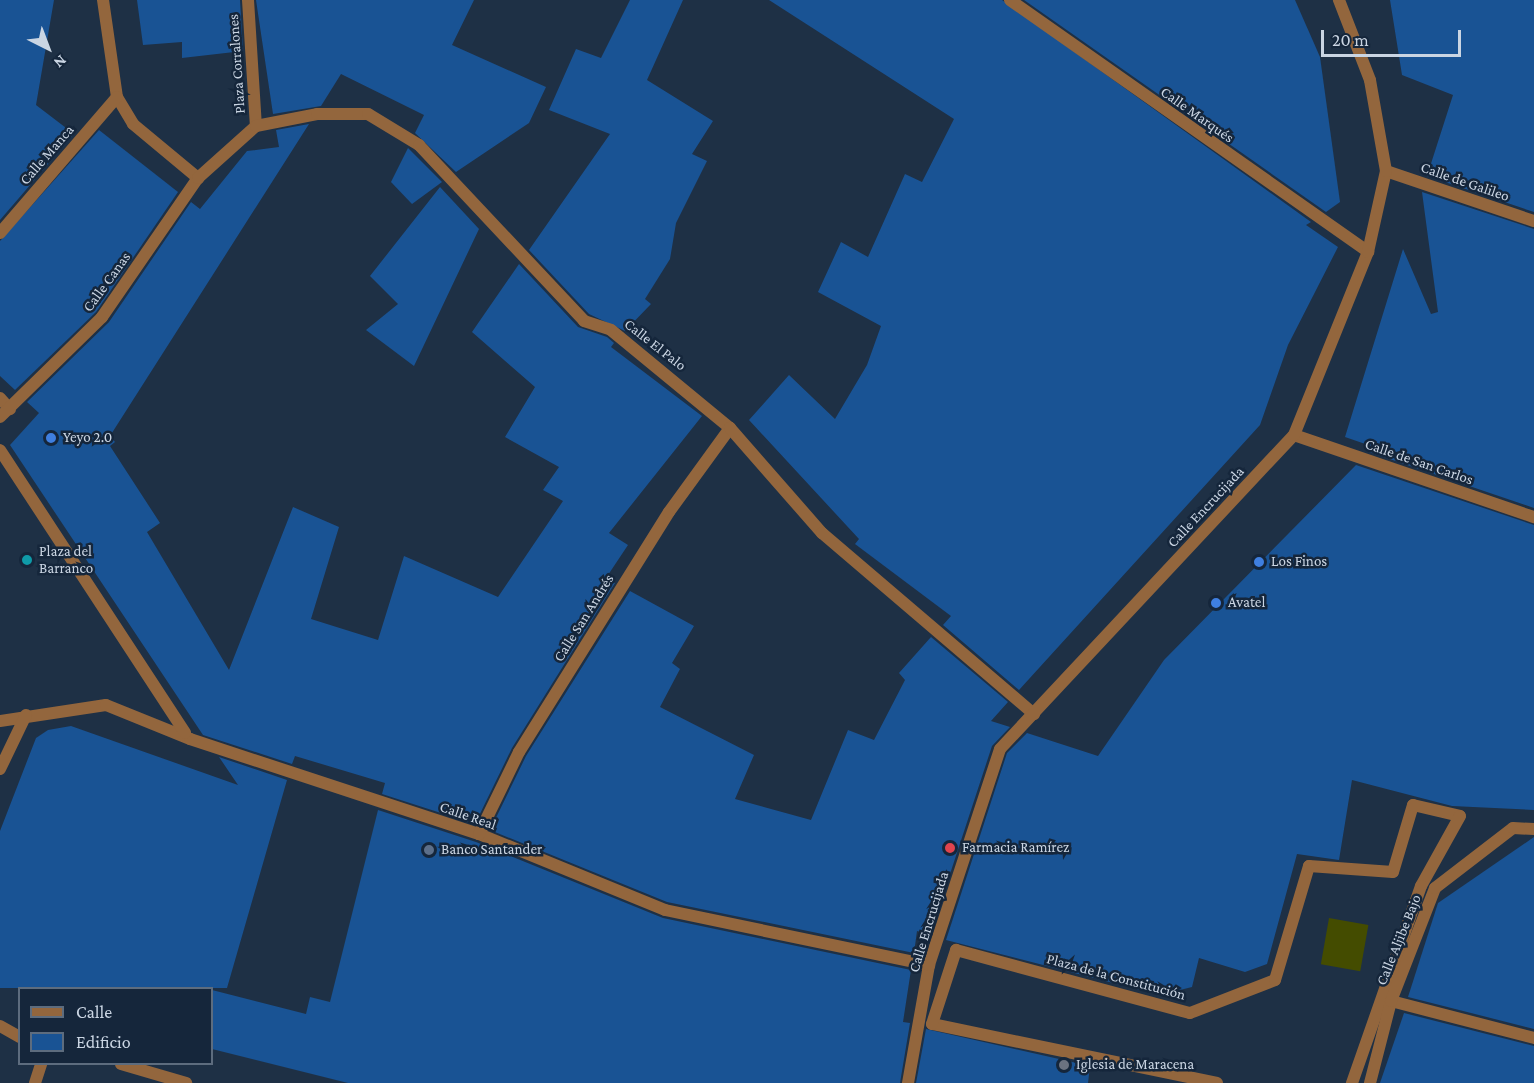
<!DOCTYPE html>
<meta charset="utf-8">
<style>
body{margin:0}
#map{position:relative;width:1534px;height:1083px;overflow:hidden;background:#1e3045;font-family:"Crimson Pro",serif}
div>[style]{position:absolute}
[style*='--x']{left:calc(var(--x)*1px);top:calc(var(--y)*1px);width:calc(var(--w)*1px);rotate:calc(var(--a)*1deg)}
.green>*{inset:0;background:#444c00;transform-origin:0 0}
.building>*{inset:0;background:#195394}
.pedestrian>*{height:12px;margin:-6px;padding:0 6px;transform-origin:6px;border-radius:6px;background:#93663d}
.minor>*{height:12px;margin:-6px;padding:0 6px;transform-origin:6px;border-radius:6px;background:#93663d}
.tertiary>*{height:12px;margin:-6px;padding:0 6px;transform-origin:6px;border-radius:6px;background:#93663d}
.dots>*{width:16px;height:16px;translate:-50% -50%;box-sizing:border-box;border:3px solid #15263b;border-radius:50%}
span{translate:-50% -50%;white-space:nowrap;text-align:center;line-height:1.15;-webkit-text-stroke:5px #15263b;paint-order:stroke}
.street-label{font-size:15px;color:#cad5e3}
.poi-label{font-size:15px;color:#cad5e3}
.left{translate:0 -50%;text-align:left}
.legend{position:absolute;left:18px;top:987px;width:195px;height:78px;box-sizing:border-box;background:#15263b;border:2px solid #5d6c7e;margin:0;padding:8px 10px;list-style:none;font-size:18px;color:#cad5e3}
.legend li{display:flex;align-items:center;gap:12px;height:30px}
.legend b{width:30px;border:2px solid #5d6c7e}
.north{position:absolute;left:18px;top:18px;width:60px;height:60px;-webkit-text-stroke:4px #15263b;paint-order:stroke;rotate:138deg;font-size:16px;font-weight:700;line-height:24px;text-align:center;color:#cad5e3}
.north::after{content:'';display:block;margin:auto;width:21px;height:27px;background:#cad5e3;clip-path:polygon(50% 0,100% 100%,50% 72%,0 100%)}
.scale{position:absolute;left:1321px;top:30px;width:140px;height:27px;box-sizing:border-box;border:3px solid #cad5e3;border-top:0;padding-left:8px;font-size:18px;line-height:21px;white-space:nowrap;color:#cad5e3;-webkit-text-stroke:4px #15263b;paint-order:stroke}
</style>
<div id="map">
<div class="green">
<i style="left:1329px;top:918px;width:40px;height:47px;rotate:10deg"></i>
</div>
<div class="building">
<i style="clip-path:polygon(0 0,54px 0,36px 105px,74px 134px,0 220px)"></i>
<i style="clip-path:polygon(137px 0,240px 0,243px 51px,182px 58px,182px 42px,143px 45px)"></i>
<i style="clip-path:polygon(256px 0,474px 0,452px 45px,546px 87px,529px 123px,456px 172px,415px 133px,424px 115px,341px 74px,321px 106px,273px 114px)"></i>
<i style="clip-path:polygon(630px 0,683px 0,647px 80px,713px 121px,692px 154px,707px 161px,676px 223px,670px 259px,645px 299px,651px 304px,625px 331px,589px 314px,529px 250px,610px 134px,549px 110px,576px 49px,601px 58px)"></i>
<i style="clip-path:polygon(769px 0,1002px 0,1311px 222px,1306px 225px,1338px 247px,1288px 345px,1260px 425px,1019px 690px,943px 625px,951px 616px,855px 544px,859px 539px,749px 420px,789px 375px,835px 419px,867px 365px,881px 326px,818px 292px,841px 242px,868px 257px,905px 174px,922px 182px,954px 119px)"></i>
<i style="clip-path:polygon(1024px 0,1295px 0,1320px 57px,1340px 202px,1326px 212px)"></i>
<i style="clip-path:polygon(1390px 0,1534px 0,1534px 212px,1427px 176px,1453px 95px,1402px 75px)"></i>
<i style="clip-path:polygon(309px 124px,110px 436px,115px 442px,110px 446px,160px 523px,147px 532px,229px 670px,293px 507px,339px 527px,311px 619px,378px 640px,404px 556px,498px 597px,563px 501px,543px 490px,559px 467px,505px 437px,535px 387px,472px 332px,519px 264px,578px 327px,607px 337px,614px 343px,611px 347px,702px 416px,609px 533px,628px 545px,606px 578px,615px 583px,512px 748px,475px 824px,382px 794px,385px 783px,295px 756px,292px 764px,203px 735px,10px 445px,39px 413px,27px 402px,109px 322px,191px 202px,200px 209px,247px 151px,279px 147px,276px 130px)"></i>
<i style="clip-path:polygon(99px 130px,178px 192px,96px 312px,15px 390px,0 376px,0 241px)"></i>
<i style="clip-path:polygon(408px 148px,442px 182px,412px 204px,391px 182px)"></i>
<i style="clip-path:polygon(440px 187px,479px 229px,414px 366px,366px 330px,398px 304px,370px 276px)"></i>
<i style="clip-path:polygon(1422px 192px,1534px 229px,1534px 508px,1369px 452px,1374px 447px,1345px 437px,1403px 249px,1431px 314px,1438px 312px)"></i>
<i style="clip-path:polygon(1356px 465px,1534px 525px,1534px 810px,1452px 806px,1352px 780px,1339px 860px,1297px 854px,1267px 964px,1245px 972px,1199px 958px,1192px 987px,1160px 995px,946px 940px,1007px 753px,1027px 733px,1098px 756px,1164px 660px)"></i>
<i style="clip-path:polygon(630px 591px,694px 626px,672px 663px,680px 669px,660px 707px,754px 755px,735px 799px,811px 820px,848px 730px,874px 740px,905px 680px,899px 673px,931px 637px,1008px 702px,991px 721px,1010px 727px,992px 746px,930px 935px,917px 931px,914px 953px,667px 902px,490px 830px,526px 756px)"></i>
<i style="clip-path:polygon(71px 726px,238px 785px,219px 757px,287px 780px,227px 988px,0 988px,0 831px,36px 738px,48px 730px)"></i>
<i style="clip-path:polygon(378px 810px,476px 842px,663px 918px,911px 970px,903px 1022px,910px 1023px,900px 1083px,348px 1083px,212px 1049px,212px 990px,306px 1014px,310px 997px,330px 1002px)"></i>
<i style="clip-path:polygon(1534px 837px,1534px 1029px,1408px 997px,1438px 903px)"></i>
<i style="clip-path:polygon(1404px 1013px,1534px 1046px,1534px 1083px,1380px 1083px)"></i>
<i style="clip-path:polygon(926px 1029px,1090px 1066px,1088px 1083px,916px 1083px)"></i>
</div>
<div class="pedestrian">
<i style="--x:611;--y:330;--w:154;--a:39.5"></i>
<i style="--x:0;--y:398;--w:15;--a:48"></i>
<i style="--x:0;--y:721;--w:107;--a:-8.6"></i>
<i style="--x:106;--y:705;--w:91;--a:22"></i>
<i style="--x:190;--y:739;--w:304;--a:18.2"></i>
<i style="--x:479;--y:834;--w:201;--a:22.2"></i>
<i style="--x:665;--y:910;--w:270;--a:11.8"></i>
<i style="--x:0;--y:769;--w:60;--a:-64.3"></i>
<i style="--x:479;--y:834;--w:91;--a:-64"></i>
<i style="--x:519;--y:752;--w:283;--a:-58"></i>
<i style="--x:1391;--y:1001;--w:148;--a:14.5"></i>
<i style="--x:1217;--y:1083;--w:291;--a:-168.3"></i>
<i style="--x:932;--y:1024;--w:78;--a:-72"></i>
<i style="--x:956;--y:950;--w:242;--a:15.1"></i>
<i style="--x:1190;--y:1013;--w:91;--a:-21.2"></i>
<i style="--x:1275;--y:980;--w:119;--a:-73.4"></i>
<i style="--x:1309;--y:866;--w:84;--a:4.1"></i>
<i style="--x:1393;--y:872;--w:70;--a:-73.4"></i>
<i style="--x:1413;--y:805;--w:48;--a:13.2"></i>
<i style="--x:1460;--y:816;--w:80;--a:119.1"></i>
<i style="--x:1421;--y:886;--w:209;--a:109.3"></i>
</div>
<div class="minor">
<i style="--x:103;--y:0;--w:98;--a:81.8"></i>
<i style="--x:117;--y:97;--w:31;--a:59"></i>
<i style="--x:133;--y:124;--w:85;--a:39.7"></i>
<i style="--x:248;--y:0;--w:126;--a:86.4"></i>
<i style="--x:1010;--y:0;--w:438;--a:35.1"></i>
<i style="--x:1386;--y:171;--w:156;--a:18.7"></i>
<i style="--x:0;--y:233;--w:179;--a:-49.3"></i>
<i style="--x:0;--y:417;--w:143;--a:-44.4"></i>
<i style="--x:102;--y:317;--w:169;--a:-55.4"></i>
<i style="--x:198;--y:178;--w:78;--a:-41.9"></i>
<i style="--x:256;--y:126;--w:62;--a:-11.1"></i>
<i style="--x:317;--y:114;--w:51;--a:0"></i>
<i style="--x:368;--y:114;--w:60;--a:31.3"></i>
<i style="--x:419;--y:145;--w:241;--a:46.8"></i>
<i style="--x:584;--y:321;--w:28;--a:18"></i>
<i style="--x:1294;--y:435;--w:254;--a:18.9"></i>
<i style="--x:0;--y:450;--w:338;--a:56.8"></i>
<i style="--x:669;--y:512;--w:104;--a:-54"></i>
<i style="--x:730;--y:428;--w:140;--a:48.8"></i>
<i style="--x:822;--y:533;--w:279;--a:40.5"></i>
<i style="--x:0;--y:1026;--w:23;--a:29"></i>
<i style="--x:121;--y:1064;--w:68;--a:16.3"></i>
<i style="--x:35;--y:1083;--w:20;--a:-72"></i>
<i style="--x:1370;--y:1083;--w:85;--a:-75.6"></i>
<i style="--x:1391;--y:1001;--w:121;--a:-68.7"></i>
<i style="--x:1435;--y:888;--w:98;--a:-37.6"></i>
<i style="--x:1513;--y:828;--w:21;--a:3"></i>
</div>
<div class="tertiary">
<i style="--x:908;--y:1083;--w:120;--a:-79.9"></i>
<i style="--x:929;--y:965;--w:227;--a:-71.8"></i>
<i style="--x:1000;--y:749;--w:430;--a:-46.9"></i>
<i style="--x:1294;--y:435;--w:197;--a:-68"></i>
<i style="--x:1368;--y:252;--w:83;--a:-77.5"></i>
<i style="--x:1386;--y:171;--w:92;--a:-100"></i>
<i style="--x:1370;--y:80;--w:86;--a:-111.2"></i>
</div>
<div class="dots">
<i style="left:51px;top:438px;background:#3f7fe0"></i>
<i style="left:27px;top:560px;background:#0f9aa8"></i>
<i style="left:1259px;top:562px;background:#3f7fe0"></i>
<i style="left:1216px;top:603px;background:#3f7fe0"></i>
<i style="left:950px;top:848px;background:#e0444e"></i>
<i style="left:429px;top:850px;background:#5c6f8a"></i>
<i style="left:1064px;top:1065px;background:#6b7280"></i>
</div>
<div class="street-label">
<span style="left:237px;top:64px;rotate:-94deg">Plaza Corralones</span>
<span style="left:1197px;top:115px;rotate:35deg">Calle Marqués</span>
<span style="left:47px;top:155px;rotate:-49deg">Calle Manca</span>
<span style="left:1465px;top:182px;rotate:19deg">Calle de Galileo</span>
<span style="left:107px;top:282px;rotate:-54deg">Calle Canas</span>
<span style="left:655px;top:345px;rotate:38deg">Calle El Palo</span>
<span style="left:1419px;top:462px;rotate:19deg">Calle de San Carlos</span>
<span style="left:1206px;top:507px;rotate:-47deg">Calle Encrucijada</span>
<span style="left:584px;top:618px;rotate:-58deg">Calle San Andrés</span>
<span style="left:468px;top:816px;rotate:19deg">Calle Real</span>
<span style="left:929px;top:922px;rotate:-73deg">Calle Encrucijada</span>
<span style="left:1399px;top:940px;rotate:-68deg">Calle Aljibe Bajo</span>
<span style="left:1116px;top:977px;rotate:15deg">Plaza de la Constitución</span>
</div>
<div class="poi-label">
<span class="left" style="left:63px;top:438px">Yeyo 2.0</span>
<span class="left" style="left:39px;top:560px">Plaza del<br>Barranco</span>
<span class="left" style="left:1271px;top:562px">Los Finos</span>
<span class="left" style="left:1228px;top:603px">Avatel</span>
<span class="left" style="left:962px;top:848px">Farmacia Ramírez</span>
<span class="left" style="left:441px;top:850px">Banco Santander</span>
<span class="left" style="left:1076px;top:1065px">Iglesia de Maracena</span>
</div>
<ul class="legend">
<li><b style="height:8px;background:#93663d"></b>Calle</li>
<li><b style="height:16px;background:#195394"></b>Edificio</li>
</ul>
<div class="north">N</div>
<div class="scale">20 m</div>
</div>
